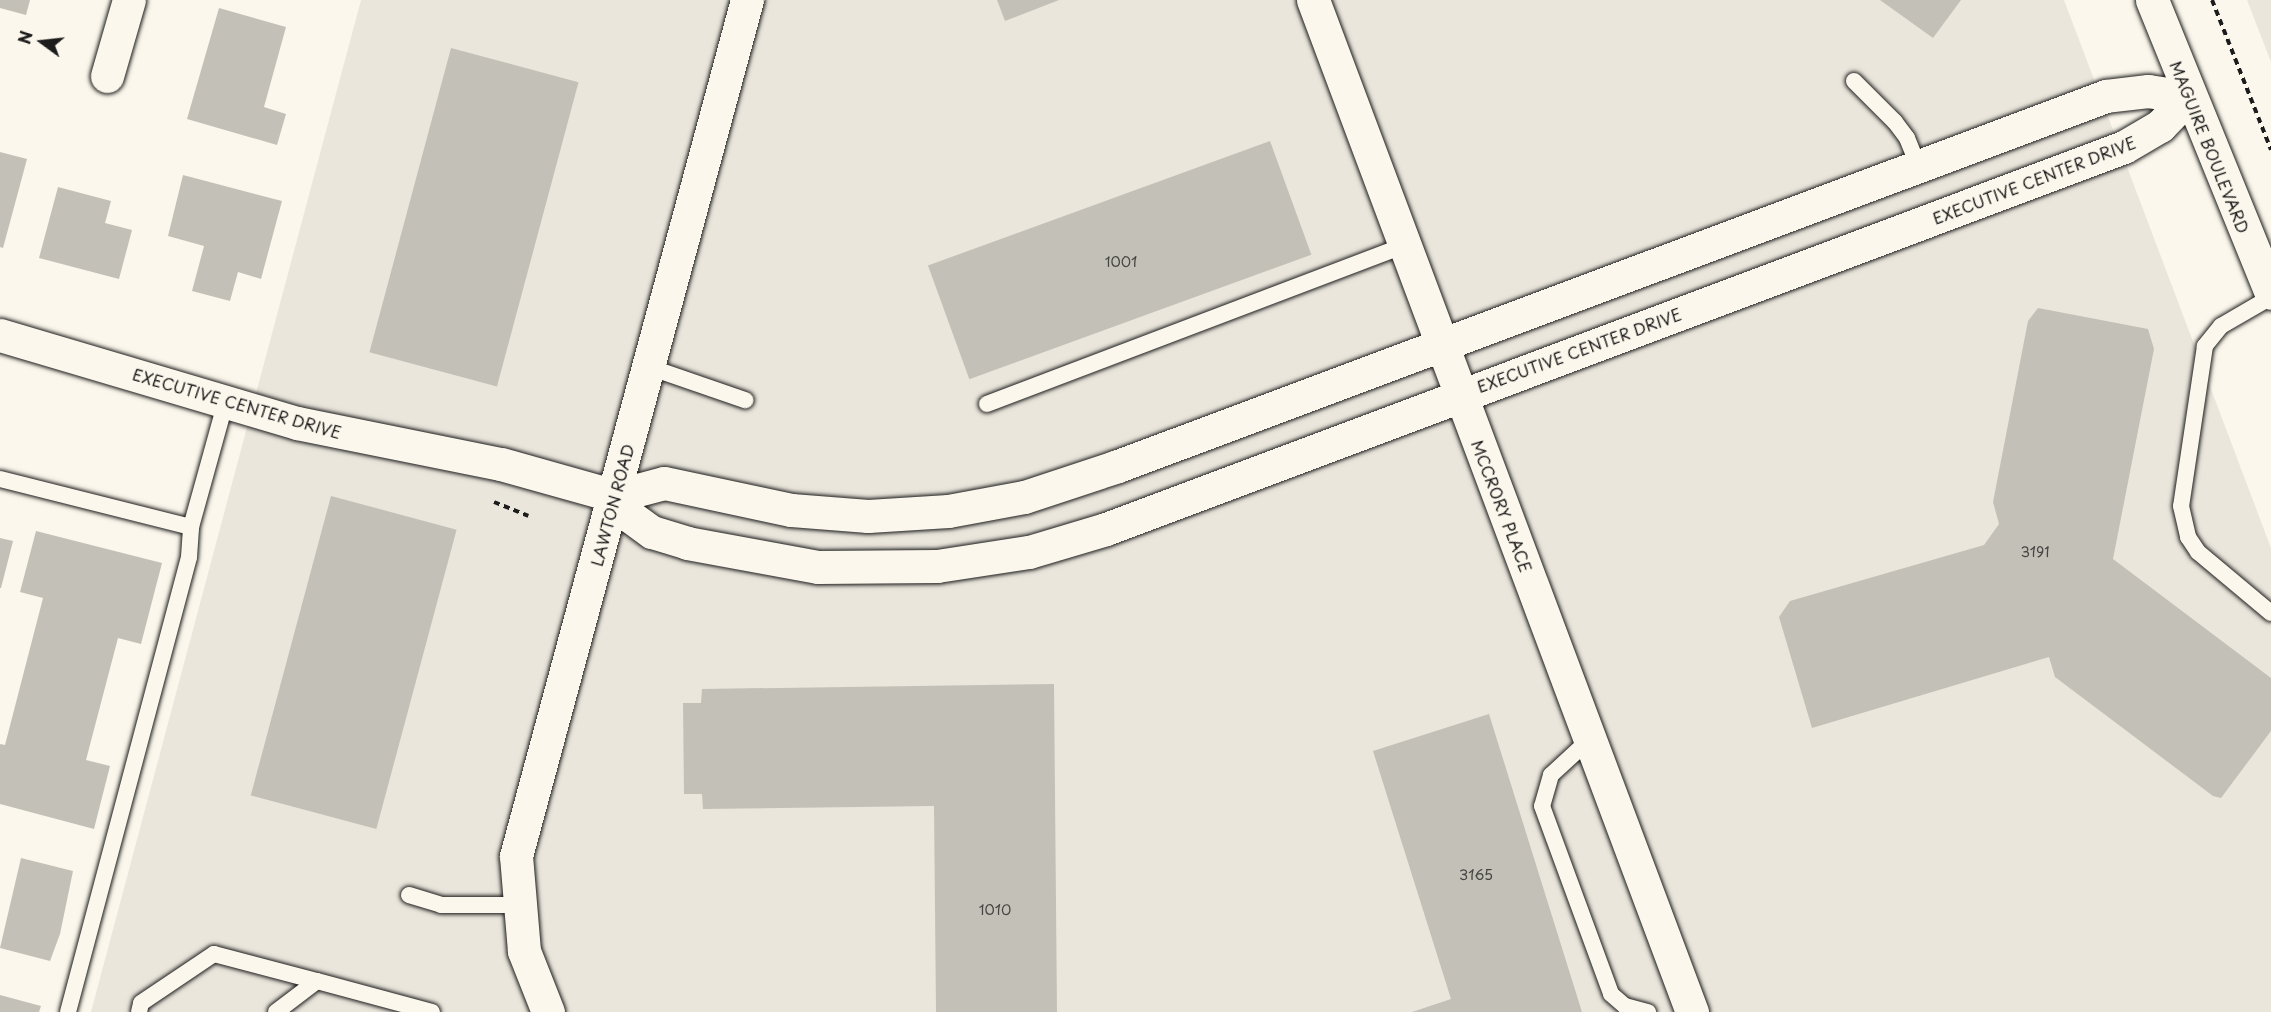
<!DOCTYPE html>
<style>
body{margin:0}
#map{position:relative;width:2271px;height:1012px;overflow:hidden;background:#fbf7ec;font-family:"Playpen Sans",sans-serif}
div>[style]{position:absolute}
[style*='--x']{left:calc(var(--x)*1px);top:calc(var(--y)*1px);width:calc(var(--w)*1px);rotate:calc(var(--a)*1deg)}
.built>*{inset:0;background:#eae6dc}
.building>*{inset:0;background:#c3c0b8;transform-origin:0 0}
.path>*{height:4px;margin-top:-2px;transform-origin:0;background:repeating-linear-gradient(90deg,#1c1c1c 0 6px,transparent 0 10.5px)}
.roads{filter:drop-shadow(0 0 2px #1c1c1c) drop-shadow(0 0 2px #1c1c1c)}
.lane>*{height:16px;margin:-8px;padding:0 8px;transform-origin:8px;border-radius:8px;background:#fbf7ec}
.street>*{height:33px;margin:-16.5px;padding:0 16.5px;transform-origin:16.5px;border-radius:16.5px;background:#fbf7ec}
.secondary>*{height:33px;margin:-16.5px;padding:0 16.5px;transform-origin:16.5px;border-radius:16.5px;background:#fbf7ec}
span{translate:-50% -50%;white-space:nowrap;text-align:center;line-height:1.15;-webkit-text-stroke:4.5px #fbf7ec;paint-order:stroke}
.number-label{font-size:14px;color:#464543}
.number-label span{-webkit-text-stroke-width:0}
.street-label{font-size:16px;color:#1c1c1c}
.north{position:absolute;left:12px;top:12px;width:60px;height:60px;-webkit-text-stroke:4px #fbf7ec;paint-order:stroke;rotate:285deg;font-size:16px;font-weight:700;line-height:24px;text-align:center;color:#1c1c1c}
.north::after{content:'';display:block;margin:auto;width:21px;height:27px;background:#1c1c1c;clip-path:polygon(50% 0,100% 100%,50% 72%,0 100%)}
</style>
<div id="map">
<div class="built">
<i style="clip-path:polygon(361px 0,2064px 0,2271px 548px,2271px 1012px,91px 1012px)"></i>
<i style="clip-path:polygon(2247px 0,2271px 0,2271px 62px)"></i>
</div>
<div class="building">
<i style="clip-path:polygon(0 0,30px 0,26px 15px,0 8px)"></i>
<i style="clip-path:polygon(997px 0,1059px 0,1005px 21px)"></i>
<i style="clip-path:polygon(1880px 0,1961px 0,1933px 38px)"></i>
<i style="clip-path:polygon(219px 8px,286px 27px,264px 107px,286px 114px,277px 145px,187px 119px)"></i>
<i style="left:451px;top:48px;width:132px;height:315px;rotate:15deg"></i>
<i style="left:1270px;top:141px;width:121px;height:364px;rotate:70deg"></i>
<i style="clip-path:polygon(0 152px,27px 159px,3px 248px,0 247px)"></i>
<i style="clip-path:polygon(183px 175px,282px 201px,261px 279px,238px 272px,230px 301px,192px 291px,204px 246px,168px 236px)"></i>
<i style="clip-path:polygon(58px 187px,111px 201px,105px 223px,132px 230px,119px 279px,39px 258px)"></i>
<i style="clip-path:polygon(2038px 308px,2148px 329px,2154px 349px,2113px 559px,2271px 678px,2271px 731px,2221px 798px,2213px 796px,2055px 677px,2049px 657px,1812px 728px,1779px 617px,1790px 601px,1984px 545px,1999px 524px,1993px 502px,2028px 321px)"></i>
<i style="left:331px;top:496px;width:130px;height:310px;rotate:15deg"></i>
<i style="clip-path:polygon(36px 531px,162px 563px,141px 644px,118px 638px,86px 760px,110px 766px,94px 829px,0 804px,0 744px,5px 745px,43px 598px,20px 592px)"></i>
<i style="clip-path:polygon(0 538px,13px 541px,1px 588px,0 588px)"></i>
<i style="clip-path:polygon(1054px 684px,1057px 1012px,936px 1012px,934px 806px,703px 809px,702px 794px,684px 794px,683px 703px,701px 703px,702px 689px)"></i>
<i style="clip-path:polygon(1489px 714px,1582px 1012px,1412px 1012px,1451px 999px,1373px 751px)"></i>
<i style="clip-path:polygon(21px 858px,73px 871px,60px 934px,50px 961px,0 948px)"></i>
<i style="clip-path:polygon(0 995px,41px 1006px,39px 1012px,0 1012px)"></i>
</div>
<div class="path">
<i style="--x:2212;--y:0;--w:161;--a:68.5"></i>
<i style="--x:494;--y:502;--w:37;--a:22"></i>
</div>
<div class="roads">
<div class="lane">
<i style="--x:1854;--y:81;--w:58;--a:45"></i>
<i style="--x:1895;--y:122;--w:20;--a:53"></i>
<i style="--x:1907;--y:138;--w:29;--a:68"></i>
<i style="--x:2271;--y:297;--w:58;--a:149.9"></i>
<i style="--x:2221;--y:326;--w:26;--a:129"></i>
<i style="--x:2205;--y:346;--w:162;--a:98.5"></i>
<i style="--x:2181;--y:506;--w:32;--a:77"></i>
<i style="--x:2188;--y:537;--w:18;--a:56"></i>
<i style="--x:2198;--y:552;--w:95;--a:39.9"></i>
<i style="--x:649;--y:367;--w:102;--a:19"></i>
<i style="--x:987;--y:404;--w:446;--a:-20.8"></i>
<i style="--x:0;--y:479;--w:197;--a:14.1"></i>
<i style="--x:1590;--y:739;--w:53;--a:137.3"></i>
<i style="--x:1551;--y:775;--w:32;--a:106"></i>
<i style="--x:1542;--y:806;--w:200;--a:69.8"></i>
<i style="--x:1611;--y:994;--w:18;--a:41"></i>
<i style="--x:1625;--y:1006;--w:24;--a:15"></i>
<i style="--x:409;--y:895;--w:34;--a:17"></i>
<i style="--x:441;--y:905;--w:77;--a:0"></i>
<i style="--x:68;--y:1012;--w:471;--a:-75.1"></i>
<i style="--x:189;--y:557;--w:30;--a:-86"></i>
<i style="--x:191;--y:527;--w:131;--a:-74.5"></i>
<i style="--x:139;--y:1012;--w:9;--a:-77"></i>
<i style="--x:141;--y:1003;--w:88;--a:-33.9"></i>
<i style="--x:214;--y:954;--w:106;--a:14.7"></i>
<i style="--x:276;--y:1012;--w:51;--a:-37.1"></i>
<i style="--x:317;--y:981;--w:119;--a:15.1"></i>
</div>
<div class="street">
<i style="--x:1313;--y:0;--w:1081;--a:69.47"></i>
<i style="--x:107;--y:76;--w:79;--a:-73.9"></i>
<i style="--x:548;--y:1012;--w:66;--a:-111.5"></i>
<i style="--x:524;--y:951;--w:95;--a:-94.8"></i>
<i style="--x:516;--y:856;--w:887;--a:-74.9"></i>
</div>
<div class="secondary">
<i style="--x:2152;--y:0;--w:316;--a:67.9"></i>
<i style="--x:0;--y:335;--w:310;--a:16.5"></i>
<i style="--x:297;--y:423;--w:208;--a:11.4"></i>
<i style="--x:501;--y:464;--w:118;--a:15.7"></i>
<i style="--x:615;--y:496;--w:26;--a:53"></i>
<i style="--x:631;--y:517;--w:26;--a:36"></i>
<i style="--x:652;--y:532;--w:37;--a:17"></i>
<i style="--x:687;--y:543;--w:133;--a:10.4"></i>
<i style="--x:818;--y:567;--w:119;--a:-0.5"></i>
<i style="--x:937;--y:566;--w:93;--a:-8.7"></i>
<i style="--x:1029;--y:552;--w:80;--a:-16.6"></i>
<i style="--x:1106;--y:529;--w:1087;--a:-20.57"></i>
<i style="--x:2124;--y:147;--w:42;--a:-30.3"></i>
<i style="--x:2160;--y:126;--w:40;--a:-46"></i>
<i style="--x:2188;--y:97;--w:40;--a:-171.5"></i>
<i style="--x:2148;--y:91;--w:42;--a:173.2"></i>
<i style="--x:2106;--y:96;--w:1055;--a:159.47"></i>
<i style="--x:1118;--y:466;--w:99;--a:161.7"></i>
<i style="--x:1024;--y:497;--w:77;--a:169.6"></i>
<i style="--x:948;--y:511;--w:80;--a:176.4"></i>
<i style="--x:868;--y:516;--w:77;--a:-175.5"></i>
<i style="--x:791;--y:510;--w:130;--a:-168"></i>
<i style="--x:664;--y:483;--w:51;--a:165.1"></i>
</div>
</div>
<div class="number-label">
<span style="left:1121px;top:262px">1001</span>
<span style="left:2035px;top:552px">3191</span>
<span style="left:1476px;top:875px">3165</span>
<span style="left:995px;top:910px">1010</span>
</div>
<div class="street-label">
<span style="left:2210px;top:147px;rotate:68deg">MAGUIRE BOULEVARD</span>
<span style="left:2034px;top:180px;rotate:-21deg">EXECUTIVE CENTER DRIVE</span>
<span style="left:1579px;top:350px;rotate:-20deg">EXECUTIVE CENTER DRIVE</span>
<span style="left:237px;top:403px;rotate:16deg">EXECUTIVE CENTER DRIVE</span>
<span style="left:612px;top:505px;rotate:-75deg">LAWTON ROAD</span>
<span style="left:1502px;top:506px;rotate:69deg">MCCRORY PLACE</span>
</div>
<div class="north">N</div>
</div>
